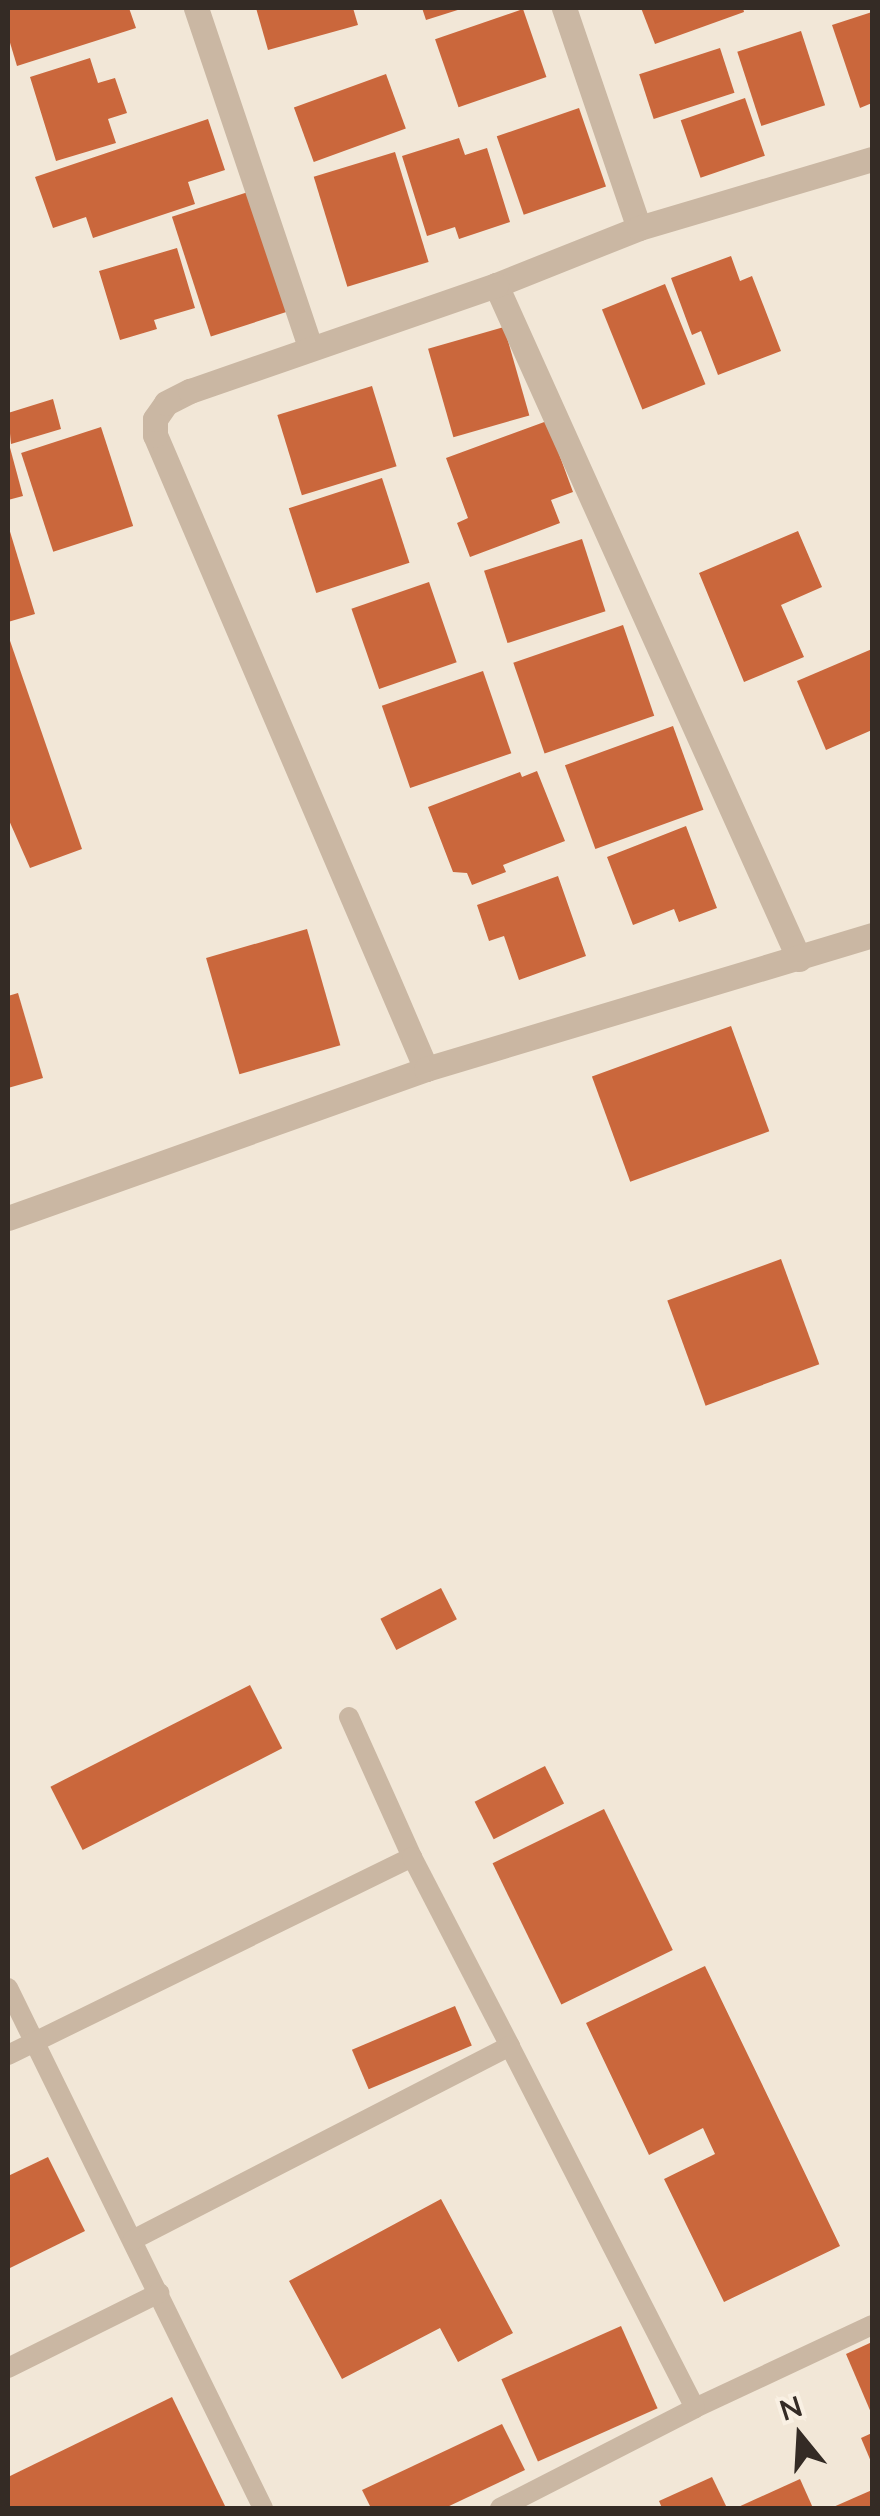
<!DOCTYPE html>
<style>
body{margin:0}
#map{position:relative;width:880px;height:2516px;overflow:hidden;background:#f2e7d7;font-family:Lato,sans-serif}
div>[style]{position:absolute}
[style*='--x']{left:calc(var(--x)*1px);top:calc(var(--y)*1px);width:calc(var(--w)*1px);rotate:calc(var(--a)*1deg)}
.building>*{inset:0;background:#ca673c;transform-origin:0 0}
.service>*{height:20px;margin:-10px;padding:0 10px;transform-origin:10px;border-radius:10px;background:#cab7a3}
.minor>*{height:25px;margin:-12.5px;padding:0 12.5px;transform-origin:12.5px;border-radius:12.5px;background:#cab7a3}
span{translate:-50% -50%;white-space:nowrap;text-align:center;line-height:1.15;-webkit-text-stroke:8px #f9f0e3;paint-order:stroke}
.frame{position:absolute;inset:0;border:10px solid #342b25;pointer-events:none}
.north{position:absolute;left:750px;top:2386px;width:100px;height:100px;-webkit-text-stroke:8px #f9f0e3;paint-order:stroke;rotate:342deg;font-size:28px;font-weight:700;line-height:40px;text-align:center;color:#342b25}
.north::after{content:'';display:block;margin:auto;width:35px;height:45px;background:#342b25;clip-path:polygon(50% 0,100% 100%,50% 72%,0 100%)}
</style>
<div id="map">
<div class="building">
<i style="clip-path:polygon(8px 8px,129px 8px,136px 28px,17px 66px,8px 36px)"></i>
<i style="clip-path:polygon(256px 8px,353px 8px,358px 25px,268px 50px)"></i>
<i style="clip-path:polygon(422px 8px,464px 8px,426px 20px)"></i>
<i style="clip-path:polygon(641px 8px,743px 8px,744px 12px,655px 44px)"></i>
<i style="left:523px;top:9px;width:72px;height:93px;rotate:71deg"></i>
<i style="clip-path:polygon(872px 12px,872px 103px,860px 108px,832px 25px)"></i>
<i style="left:801px;top:31px;width:78px;height:67px;rotate:72deg"></i>
<i style="left:720px;top:48px;width:47px;height:85px;rotate:72deg"></i>
<i style="clip-path:polygon(90px 58px,98px 83px,115px 78px,127px 113px,108px 119px,116px 143px,56px 161px,30px 77px)"></i>
<i style="left:386px;top:74px;width:58px;height:98px;rotate:70deg"></i>
<i style="left:745px;top:98px;width:61px;height:68px;rotate:71deg"></i>
<i style="left:579px;top:108px;width:83px;height:87px;rotate:71deg"></i>
<i style="clip-path:polygon(208px 119px,225px 170px,188px 182px,195px 204px,93px 238px,86px 217px,53px 228px,35px 177px)"></i>
<i style="clip-path:polygon(459px 138px,465px 155px,487px 148px,510px 222px,459px 239px,455px 227px,427px 236px,402px 156px)"></i>
<i style="left:395px;top:152px;width:115px;height:85px;rotate:73deg"></i>
<i style="left:248px;top:192px;width:126px;height:80px;rotate:72deg"></i>
<i style="clip-path:polygon(177px 248px,195px 308px,154px 320px,157px 329px,120px 340px,99px 271px)"></i>
<i style="clip-path:polygon(731px 256px,740px 281px,752px 276px,781px 351px,718px 375px,701px 331px,692px 335px,671px 278px)"></i>
<i style="left:665px;top:284px;width:108px;height:68px;rotate:68deg"></i>
<i style="left:504px;top:327px;width:92px;height:79px;rotate:74deg"></i>
<i style="left:372px;top:386px;width:84px;height:99px;rotate:73deg"></i>
<i style="clip-path:polygon(53px 399px,61px 429px,11px 444px,8px 413px)"></i>
<i style="clip-path:polygon(547px 421px,573px 492px,551px 500px,560px 523px,470px 557px,457px 523px,468px 518px,446px 458px)"></i>
<i style="left:101px;top:427px;width:104px;height:84px;rotate:72deg"></i>
<i style="clip-path:polygon(9px 444px,23px 496px,8px 500px,8px 444px)"></i>
<i style="left:382px;top:478px;width:89px;height:98px;rotate:72deg"></i>
<i style="clip-path:polygon(8px 525px,35px 614px,8px 622px)"></i>
<i style="clip-path:polygon(798px 531px,822px 587px,781px 605px,804px 657px,744px 682px,699px 573px)"></i>
<i style="left:582px;top:539px;width:76px;height:103px;rotate:72deg"></i>
<i style="left:429px;top:582px;width:85px;height:82px;rotate:71deg"></i>
<i style="left:623px;top:625px;width:96px;height:116px;rotate:71deg"></i>
<i style="clip-path:polygon(8px 635px,82px 849px,30px 868px,8px 818px)"></i>
<i style="clip-path:polygon(872px 649px,872px 730px,826px 750px,797px 681px)"></i>
<i style="left:483px;top:671px;width:87px;height:107px;rotate:71deg"></i>
<i style="left:673px;top:726px;width:89px;height:115px;rotate:70deg"></i>
<i style="clip-path:polygon(537px 771px,565px 841px,503px 865px,506px 872px,472px 885px,467px 873px,453px 872px,428px 807px,520px 772px,522px 777px)"></i>
<i style="clip-path:polygon(686px 826px,717px 908px,679px 922px,674px 909px,633px 925px,607px 857px)"></i>
<i style="clip-path:polygon(558px 876px,586px 956px,519px 980px,504px 936px,489px 941px,477px 905px)"></i>
<i style="left:307px;top:929px;width:121px;height:105px;rotate:74deg"></i>
<i style="clip-path:polygon(18px 993px,43px 1078px,8px 1088px,8px 996px)"></i>
<i style="left:731px;top:1026px;width:112px;height:148px;rotate:70deg"></i>
<i style="left:781px;top:1259px;width:112px;height:121px;rotate:70deg"></i>
<i style="left:441px;top:1588px;width:35px;height:68px;rotate:63deg"></i>
<i style="left:250px;top:1685px;width:71px;height:224px;rotate:63deg"></i>
<i style="left:545px;top:1766px;width:42px;height:79px;rotate:63deg"></i>
<i style="left:604px;top:1809px;width:157px;height:124px;rotate:64deg"></i>
<i style="clip-path:polygon(705px 1966px,840px 2246px,724px 2302px,664px 2179px,715px 2154px,703px 2128px,649px 2155px,586px 2023px)"></i>
<i style="left:455px;top:2006px;width:43px;height:112px;rotate:67deg"></i>
<i style="clip-path:polygon(48px 2157px,85px 2231px,8px 2269px,8px 2176px)"></i>
<i style="clip-path:polygon(441px 2199px,513px 2333px,458px 2362px,440px 2328px,342px 2379px,289px 2281px)"></i>
<i style="left:621px;top:2326px;width:90px;height:131px;rotate:66deg"></i>
<i style="clip-path:polygon(872px 2342px,872px 2415px,846px 2354px)"></i>
<i style="clip-path:polygon(172px 2397px,226px 2508px,8px 2508px,8px 2477px)"></i>
<i style="clip-path:polygon(502px 2424px,525px 2470px,445px 2508px,371px 2508px,362px 2490px)"></i>
<i style="clip-path:polygon(872px 2433px,872px 2464px,861px 2438px)"></i>
<i style="clip-path:polygon(712px 2477px,727px 2508px,662px 2508px,659px 2501px)"></i>
<i style="clip-path:polygon(800px 2479px,813px 2508px,736px 2508px)"></i>
<i style="clip-path:polygon(872px 2490px,872px 2508px,831px 2508px)"></i>
</div>
<div class="service">
<i style="--x:349;--y:1717;--w:154;--a:65.8"></i>
<i style="--x:8;--y:1988;--w:579;--a:63.88"></i>
<i style="--x:8;--y:2055;--w:450;--a:-26.1"></i>
<i style="--x:412;--y:1857;--w:213;--a:62.6"></i>
<i style="--x:510;--y:2046;--w:424;--a:152.8"></i>
<i style="--x:8;--y:2368;--w:169;--a:-26.4"></i>
<i style="--x:695;--y:2408;--w:195;--a:-25.1"></i>
<i style="--x:500;--y:2508;--w:219;--a:-27.1"></i>
<i style="--x:695;--y:2408;--w:407;--a:-117.1"></i>
</div>
<div class="minor">
<i style="--x:196;--y:8;--w:358;--a:71.4"></i>
<i style="--x:564;--y:8;--w:232;--a:71.2"></i>
<i style="--x:799;--y:959;--w:739;--a:-114.21"></i>
<i style="--x:496;--y:285;--w:154;--a:-21.7"></i>
<i style="--x:639;--y:228;--w:243;--a:-16.5"></i>
<i style="--x:426;--y:1069;--w:689;--a:-113.14"></i>
<i style="--x:155;--y:435;--w:16;--a:-90"></i>
<i style="--x:155;--y:419;--w:19;--a:-55"></i>
<i style="--x:166;--y:403;--w:27;--a:-27"></i>
<i style="--x:190;--y:391;--w:324;--a:-19.1"></i>
<i style="--x:8;--y:1218;--w:444;--a:-19.6"></i>
<i style="--x:426;--y:1069;--w:466;--a:-16.7"></i>
</div>
<div class="frame"></div>
<div class="north">N</div>
</div>
